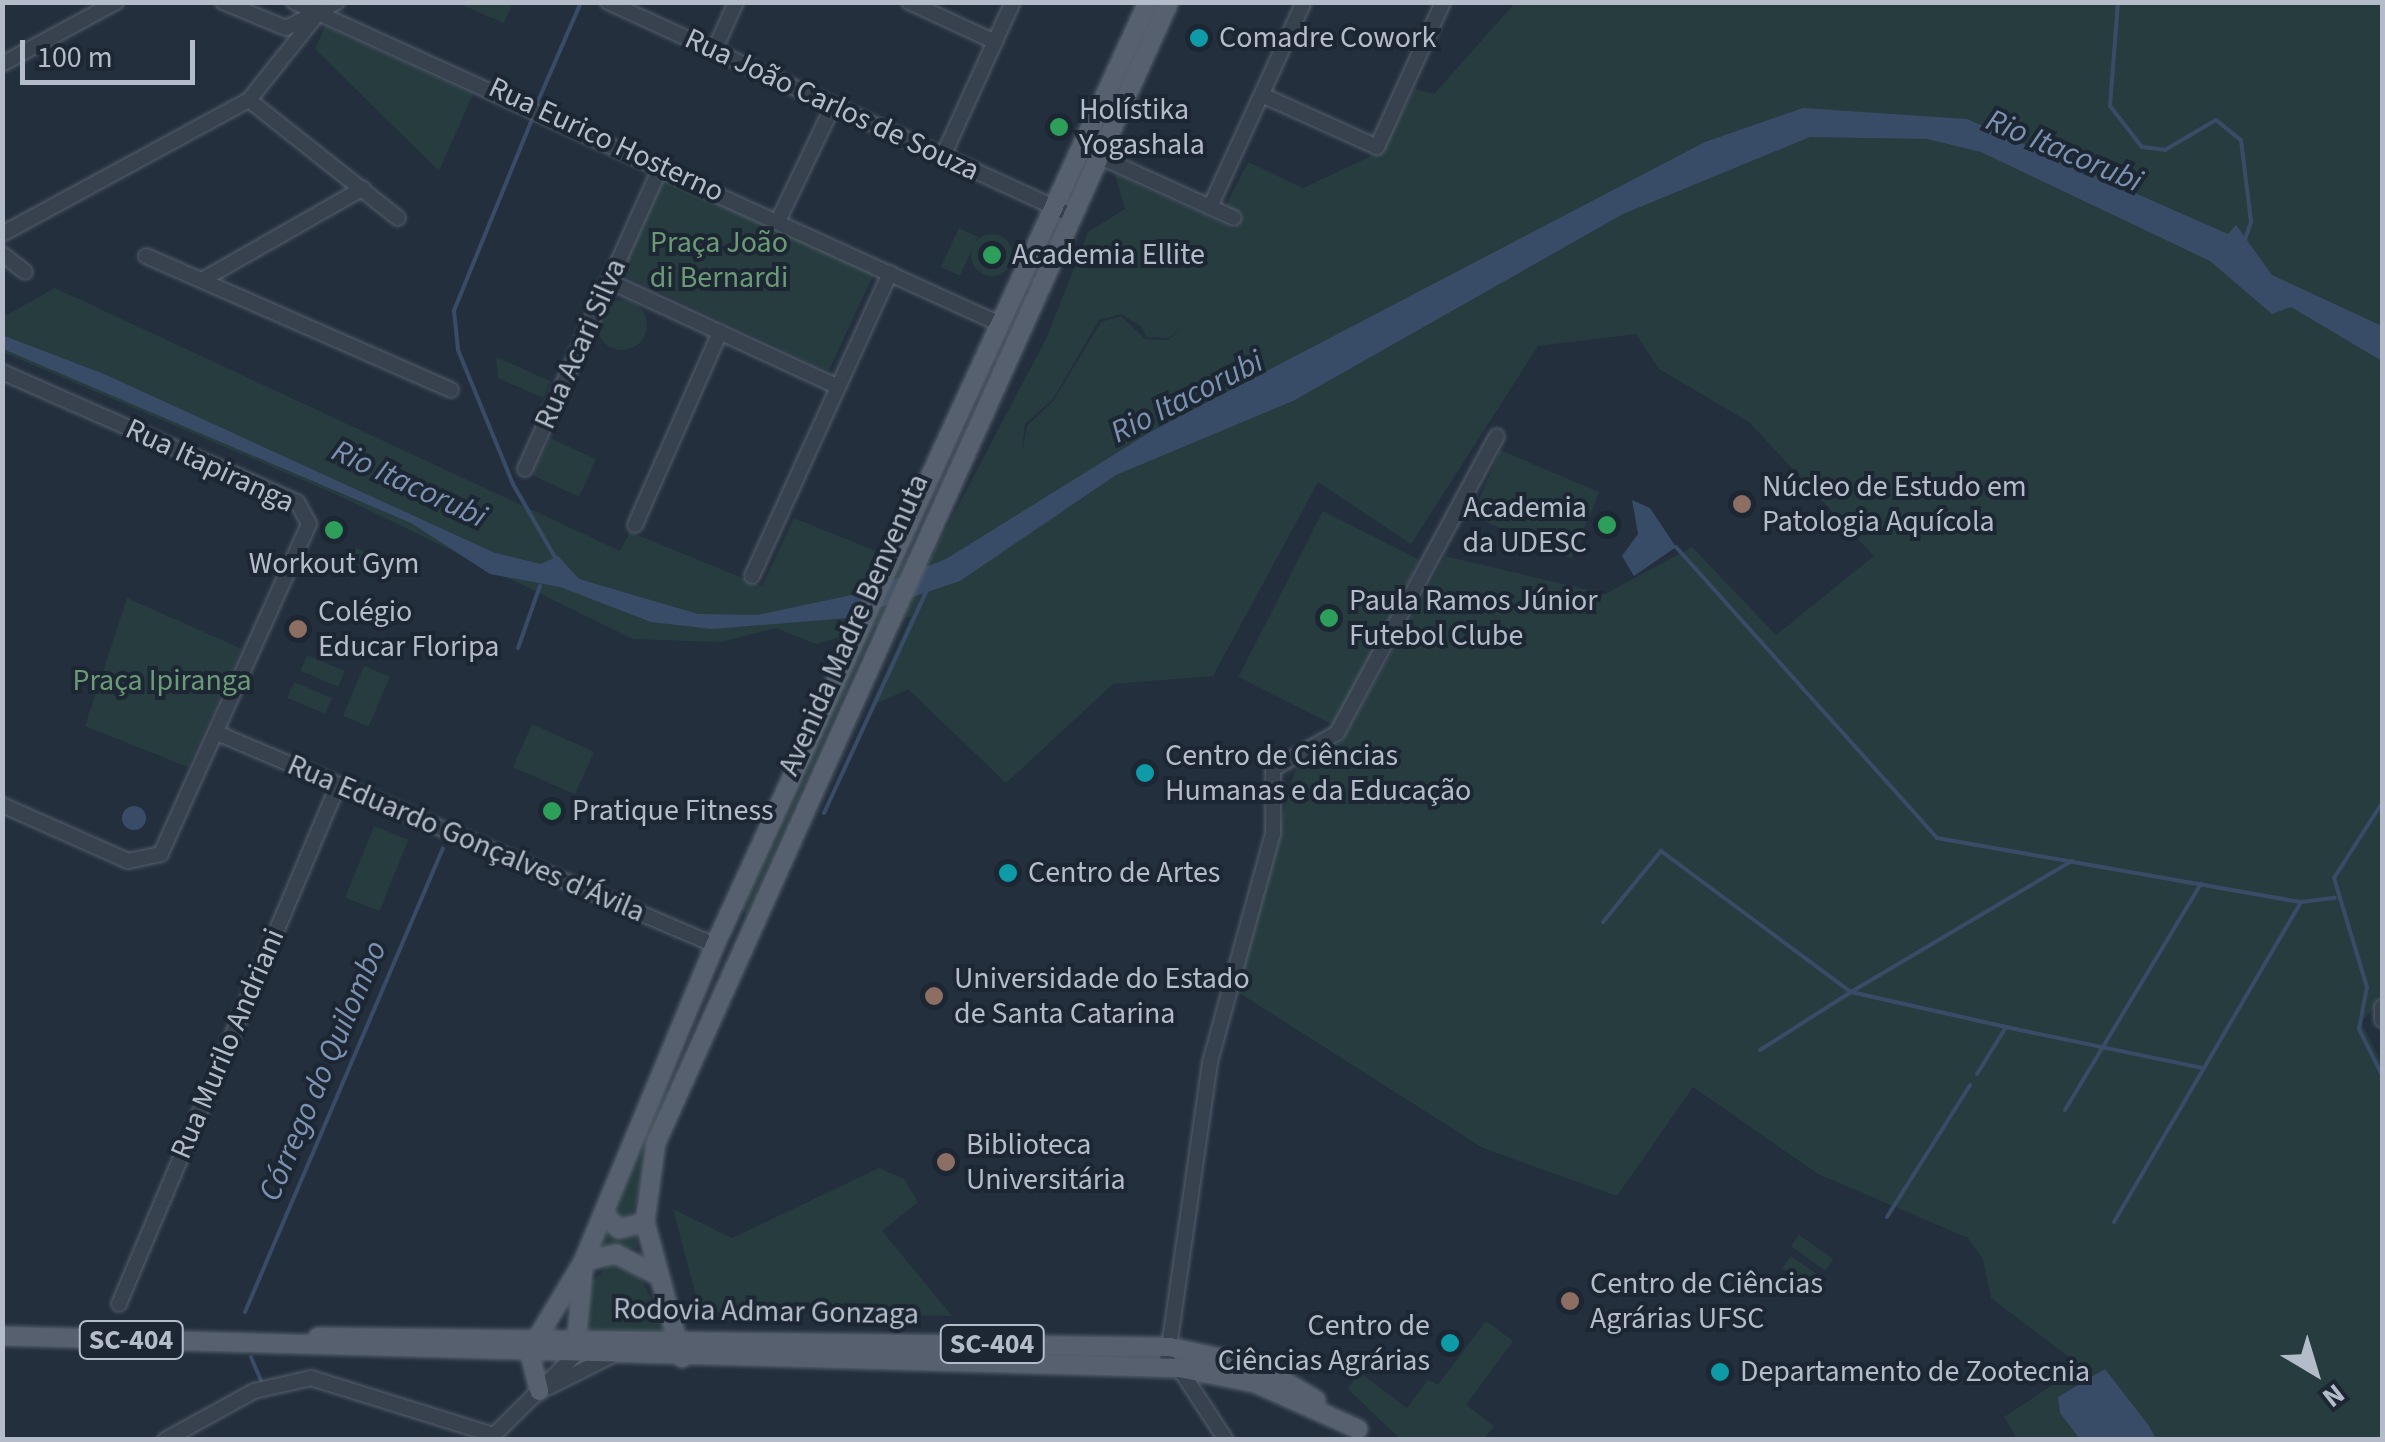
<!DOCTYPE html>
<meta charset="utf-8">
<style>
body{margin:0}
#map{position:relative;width:2385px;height:1442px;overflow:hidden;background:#242f3e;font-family:"Source Sans 3",sans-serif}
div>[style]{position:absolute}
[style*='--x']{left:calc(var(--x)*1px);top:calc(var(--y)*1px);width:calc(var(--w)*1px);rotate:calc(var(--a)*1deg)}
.green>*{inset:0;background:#263c3f;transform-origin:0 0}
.round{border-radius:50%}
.water>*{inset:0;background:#394c67}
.stream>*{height:4px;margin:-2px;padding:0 2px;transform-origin:2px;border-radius:2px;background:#394c67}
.roads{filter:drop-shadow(0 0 2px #565f6c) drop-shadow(0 0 2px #565f6c)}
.minor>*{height:14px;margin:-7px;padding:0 7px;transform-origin:7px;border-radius:7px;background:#38414e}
.major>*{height:18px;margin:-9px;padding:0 9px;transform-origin:9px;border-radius:9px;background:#56606e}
.dots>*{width:28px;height:28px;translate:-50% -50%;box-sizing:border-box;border:5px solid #1d2633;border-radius:50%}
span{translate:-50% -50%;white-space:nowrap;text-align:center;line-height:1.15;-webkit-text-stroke:8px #1d2633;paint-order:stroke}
.shield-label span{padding:2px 8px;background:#1d2633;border:2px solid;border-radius:8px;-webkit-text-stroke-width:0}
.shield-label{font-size:28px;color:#b4bcc9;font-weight:700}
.poi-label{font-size:30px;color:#b4bcc9}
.left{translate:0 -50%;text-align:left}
.right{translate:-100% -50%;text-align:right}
.street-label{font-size:30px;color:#b4bcc9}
.park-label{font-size:30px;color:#6b9a76}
.water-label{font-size:32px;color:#7c92b1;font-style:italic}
.frame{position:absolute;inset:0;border:5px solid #b4bcc9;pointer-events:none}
.north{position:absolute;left:2265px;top:1322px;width:100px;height:100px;-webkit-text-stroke:8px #1d2633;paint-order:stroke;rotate:142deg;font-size:28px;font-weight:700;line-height:40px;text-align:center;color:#b4bcc9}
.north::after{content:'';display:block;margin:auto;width:35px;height:45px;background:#b4bcc9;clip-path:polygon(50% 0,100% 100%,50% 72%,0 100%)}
.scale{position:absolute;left:20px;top:40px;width:175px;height:45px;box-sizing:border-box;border:5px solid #b4bcc9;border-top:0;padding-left:12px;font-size:30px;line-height:35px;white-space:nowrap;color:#b4bcc9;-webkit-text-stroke:8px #1d2633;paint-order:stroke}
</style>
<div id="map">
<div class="green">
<i style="clip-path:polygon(457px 3px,513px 3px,504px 23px)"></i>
<i style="clip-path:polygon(evenodd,1515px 3px,2382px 3px,2382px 1000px,2361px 1022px,2382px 1064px,2382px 1439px,2017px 1439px,2004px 1417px,2081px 1366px,1991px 1298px,1983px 1259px,1968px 1238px,1818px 1174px,1693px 1087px,1617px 1196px,1483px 1148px,1233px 989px,1296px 768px,1343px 740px,1445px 556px,1605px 594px,1692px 547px,1776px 635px,1874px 556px,1749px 422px,1659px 369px,1636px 334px,1538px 346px,1411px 544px,1318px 482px,1213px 676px,1113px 684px,1006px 783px,908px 689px,870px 707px,911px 616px,875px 626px,747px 915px,741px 908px,867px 629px,816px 644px,776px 628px,721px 642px,633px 639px,342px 497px,3px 352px,3px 317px,55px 288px,620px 551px,630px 532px,762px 586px,794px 518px,888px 556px,929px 561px,1047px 337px,1088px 232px,1125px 209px,1115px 174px,1235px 229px,1242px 215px,1226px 205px,1248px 162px,1303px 188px,1380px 152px,1415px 89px,1434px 94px,1515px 3px,1121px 314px,1141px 326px,1146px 337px,1169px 338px,1195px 315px,1168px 340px,1145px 339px,1121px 316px,1101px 322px,1054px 400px,1027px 426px,1022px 453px,1025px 424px,1053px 399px,1099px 320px,1121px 314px)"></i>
<i style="clip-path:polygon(325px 26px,473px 94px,439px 171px,315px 49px)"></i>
<i style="left:664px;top:175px;width:232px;height:108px;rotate:25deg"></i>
<i style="left:959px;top:228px;width:21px;height:43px;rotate:25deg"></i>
<i class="round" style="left:971px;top:234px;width:42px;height:42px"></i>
<i class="round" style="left:597px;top:300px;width:50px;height:50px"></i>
<i style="clip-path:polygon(1004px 334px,910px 548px,906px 546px)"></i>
<i style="clip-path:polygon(496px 357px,550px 381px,543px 398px,498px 378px)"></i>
<i style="left:550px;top:438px;width:51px;height:41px;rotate:25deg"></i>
<i style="left:1500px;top:450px;width:108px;height:72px;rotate:23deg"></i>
<i style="left:1323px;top:511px;width:108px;height:186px;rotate:27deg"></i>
<i style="left:356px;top:548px;width:41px;height:16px;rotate:23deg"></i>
<i style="clip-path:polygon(127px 598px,242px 649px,188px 767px,85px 726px)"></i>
<i style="left:307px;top:655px;width:41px;height:17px;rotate:23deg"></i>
<i style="left:364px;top:666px;width:28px;height:54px;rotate:23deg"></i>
<i style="left:294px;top:682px;width:41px;height:17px;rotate:23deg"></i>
<i style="left:532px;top:724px;width:68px;height:47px;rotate:24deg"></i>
<i style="left:374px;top:826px;width:37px;height:77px;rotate:22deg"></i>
<i style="clip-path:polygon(680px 1038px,634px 1210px,623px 1225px,611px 1218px)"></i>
<i style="clip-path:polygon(879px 1168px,904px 1179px,918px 1202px,882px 1231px,952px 1316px,711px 1312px,696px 1296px,673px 1209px,732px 1238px)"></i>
<i style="clip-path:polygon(637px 1231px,637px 1248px,599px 1250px,603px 1232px)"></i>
<i style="left:1799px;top:1235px;width:42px;height:14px;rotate:35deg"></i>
<i style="left:1791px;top:1256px;width:38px;height:15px;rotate:35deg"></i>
<i style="clip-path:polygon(613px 1261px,637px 1271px,668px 1331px,586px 1329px,585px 1289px)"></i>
<i style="clip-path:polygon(1486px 1321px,1513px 1341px,1466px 1405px,1494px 1426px,1484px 1439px,1400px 1439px,1348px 1389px,1359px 1372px,1407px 1408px,1428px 1380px,1438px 1385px)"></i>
</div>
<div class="water">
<i style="clip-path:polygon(1803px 108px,1967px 119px,2228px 234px,2236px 225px,2272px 275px,2382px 326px,2382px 361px,2291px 307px,2272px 314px,2210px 261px,1981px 152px,1927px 139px,1810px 137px,1623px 214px,1293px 401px,1116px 475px,960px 581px,849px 618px,712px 629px,651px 622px,560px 587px,490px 574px,411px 523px,3px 349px,2px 335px,104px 374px,495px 553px,541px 564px,558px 556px,579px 579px,698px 614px,757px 615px,861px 593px,946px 559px,1152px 431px,1705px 142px)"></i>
<i style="clip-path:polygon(1632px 500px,1650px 508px,1676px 547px,1634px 576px,1622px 556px,1638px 534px)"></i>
<i class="round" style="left:122px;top:806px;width:24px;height:24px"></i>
<i style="clip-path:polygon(2105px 1369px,2149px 1426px,2156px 1439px,2080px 1439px,2060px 1413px,2058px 1397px)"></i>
</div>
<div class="stream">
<i style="--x:2118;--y:2;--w:104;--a:94.4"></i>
<i style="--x:2110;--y:106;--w:52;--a:52"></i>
<i style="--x:2142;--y:147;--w:23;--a:7"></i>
<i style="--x:2165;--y:150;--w:59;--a:-30.5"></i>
<i style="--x:2216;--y:120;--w:32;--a:39"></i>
<i style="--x:2241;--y:140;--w:83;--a:83"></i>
<i style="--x:2251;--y:222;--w:28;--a:109"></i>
<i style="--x:535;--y:108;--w:116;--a:-66.5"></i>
<i style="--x:533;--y:117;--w:209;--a:112.2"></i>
<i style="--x:454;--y:311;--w:39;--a:84"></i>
<i style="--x:458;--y:350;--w:145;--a:67.7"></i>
<i style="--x:513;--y:484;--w:86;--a:60.2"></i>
<i style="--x:1676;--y:547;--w:391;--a:48.1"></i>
<i style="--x:1937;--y:838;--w:370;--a:10"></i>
<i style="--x:518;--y:648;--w:66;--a:-70.5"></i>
<i style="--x:2382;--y:803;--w:89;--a:122.6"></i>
<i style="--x:2334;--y:878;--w:114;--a:73.2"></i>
<i style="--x:2367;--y:987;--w:43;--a:100.8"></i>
<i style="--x:2359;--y:1029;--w:51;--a:63.4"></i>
<i style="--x:824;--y:813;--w:246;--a:-65.2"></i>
<i style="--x:1603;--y:922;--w:92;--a:-50.8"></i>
<i style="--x:1661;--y:851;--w:237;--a:36.6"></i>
<i style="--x:1851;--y:992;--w:257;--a:-30.7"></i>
<i style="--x:1760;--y:1050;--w:108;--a:-32.5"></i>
<i style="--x:1851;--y:992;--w:159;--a:12.7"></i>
<i style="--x:1977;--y:1074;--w:55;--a:-58.3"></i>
<i style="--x:2006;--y:1027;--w:200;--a:11.8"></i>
<i style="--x:2065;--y:1110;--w:264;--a:-59"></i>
<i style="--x:1887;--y:1217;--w:156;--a:-57.8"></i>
<i style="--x:2114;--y:1222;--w:371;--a:-59.7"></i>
<i style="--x:2301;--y:902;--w:34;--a:-7"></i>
<i style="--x:245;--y:1312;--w:504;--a:-66.89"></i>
<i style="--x:251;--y:1357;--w:26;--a:67"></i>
</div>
<div class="roads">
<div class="minor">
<i style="--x:223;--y:2;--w:68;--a:22.4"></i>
<i style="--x:286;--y:28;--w:57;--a:-27"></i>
<i style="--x:294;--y:2;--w:778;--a:24.52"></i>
<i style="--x:608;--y:2;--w:510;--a:24.7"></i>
<i style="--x:909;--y:2;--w:95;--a:24.9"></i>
<i style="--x:714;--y:51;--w:54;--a:-65.8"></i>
<i style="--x:2;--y:64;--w:130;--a:-28.5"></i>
<i style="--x:1262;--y:95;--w:126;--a:24.3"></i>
<i style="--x:1377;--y:147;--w:159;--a:-65.5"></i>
<i style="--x:249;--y:100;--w:190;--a:38.4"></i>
<i style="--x:943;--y:156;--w:169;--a:-65.6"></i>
<i style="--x:1098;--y:156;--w:149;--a:24.5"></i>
<i style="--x:1210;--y:207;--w:226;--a:-65.4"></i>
<i style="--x:778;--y:221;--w:127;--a:-64.4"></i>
<i style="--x:2;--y:234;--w:281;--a:-28.5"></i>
<i style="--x:249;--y:100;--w:106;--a:-51.5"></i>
<i style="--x:2;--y:254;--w:29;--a:38"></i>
<i style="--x:146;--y:256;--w:333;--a:23.7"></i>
<i style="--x:202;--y:280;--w:185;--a:-29.7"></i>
<i style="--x:609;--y:281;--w:252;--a:24.8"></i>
<i style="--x:2;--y:372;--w:322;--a:23.8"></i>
<i style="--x:297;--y:502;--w:25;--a:61"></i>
<i style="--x:309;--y:524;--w:362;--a:114.2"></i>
<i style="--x:161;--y:854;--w:34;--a:168"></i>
<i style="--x:128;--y:861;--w:138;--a:-156"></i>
<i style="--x:525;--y:469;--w:332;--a:-65.8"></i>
<i style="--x:635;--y:525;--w:211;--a:-66.2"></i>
<i style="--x:752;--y:576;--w:333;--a:-65.5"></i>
<i style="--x:217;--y:733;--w:541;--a:23.06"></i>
<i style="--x:2382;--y:1007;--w:13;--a:90"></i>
<i style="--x:119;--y:1304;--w:563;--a:-67.12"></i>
<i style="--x:1166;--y:1368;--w:309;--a:-81.8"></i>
<i style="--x:1210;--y:1062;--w:238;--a:-74.6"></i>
<i style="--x:1273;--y:833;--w:64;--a:-90"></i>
<i style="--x:1273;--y:769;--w:73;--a:-29.4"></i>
<i style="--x:1337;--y:733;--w:337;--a:-61.7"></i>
<i style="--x:1179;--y:1368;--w:86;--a:56.9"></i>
<i style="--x:549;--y:1387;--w:69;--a:-26.6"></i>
<i style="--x:165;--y:1440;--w:102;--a:-28.8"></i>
<i style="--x:254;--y:1391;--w:58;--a:-12.8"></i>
<i style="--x:311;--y:1378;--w:192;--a:17.3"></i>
<i style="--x:494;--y:1435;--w:112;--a:-44.6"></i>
</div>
<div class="major">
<i style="--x:604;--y:1214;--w:21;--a:45"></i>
<i style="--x:619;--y:1229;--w:27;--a:-15"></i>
<i style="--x:583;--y:1262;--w:34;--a:-14"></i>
<i style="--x:616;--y:1254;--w:48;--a:27.1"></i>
<i style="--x:539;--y:1335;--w:85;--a:-58.9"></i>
<i style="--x:583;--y:1262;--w:343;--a:-67.4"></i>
<i style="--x:715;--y:945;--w:1038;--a:-65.34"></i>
<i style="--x:2;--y:1336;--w:1177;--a:1.56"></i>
<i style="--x:1179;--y:1368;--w:77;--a:11.2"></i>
<i style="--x:1255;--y:1383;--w:113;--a:24.1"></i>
<i style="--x:318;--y:1337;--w:852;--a:0.67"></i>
<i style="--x:1170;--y:1347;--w:92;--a:12.5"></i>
<i style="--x:1260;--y:1367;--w:65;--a:30.5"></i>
<i style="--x:576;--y:1345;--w:73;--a:-84.5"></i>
<i style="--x:530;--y:1354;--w:38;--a:76"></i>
<i style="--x:682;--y:1358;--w:141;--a:-105.2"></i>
<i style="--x:645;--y:1222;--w:80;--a:-82.1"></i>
<i style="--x:656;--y:1143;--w:1251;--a:-65.79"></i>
</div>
</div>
<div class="dots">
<i style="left:1199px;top:38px;background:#0f9aa8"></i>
<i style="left:1059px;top:127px;background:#2e9e5b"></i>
<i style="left:992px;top:255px;background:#2e9e5b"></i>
<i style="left:1742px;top:504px;background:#8d6e63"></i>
<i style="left:1607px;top:525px;background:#2e9e5b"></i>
<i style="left:334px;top:530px;background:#2e9e5b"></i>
<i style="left:1329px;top:618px;background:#2e9e5b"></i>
<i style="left:298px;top:629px;background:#8d6e63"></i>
<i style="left:1145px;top:773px;background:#0f9aa8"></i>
<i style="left:552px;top:811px;background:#2e9e5b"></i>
<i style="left:1008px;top:873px;background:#0f9aa8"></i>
<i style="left:934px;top:996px;background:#8d6e63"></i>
<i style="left:946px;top:1162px;background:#8d6e63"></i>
<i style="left:1570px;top:1301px;background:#8d6e63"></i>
<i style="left:1450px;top:1343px;background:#0f9aa8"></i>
<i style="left:1720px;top:1372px;background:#0f9aa8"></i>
</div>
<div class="shield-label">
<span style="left:131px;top:1340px">SC-404</span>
<span style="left:992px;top:1344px">SC-404</span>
</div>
<div class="poi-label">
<span class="left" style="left:1219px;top:38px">Comadre Cowork</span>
<span class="left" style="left:1079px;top:127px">Holístika<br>Yogashala</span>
<span class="left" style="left:1012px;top:255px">Academia Ellite</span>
<span class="left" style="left:1762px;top:504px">Núcleo de Estudo em<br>Patologia Aquícola</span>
<span class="right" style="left:1587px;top:525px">Academia<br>da UDESC</span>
<span style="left:334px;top:564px">Workout Gym</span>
<span class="left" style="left:1349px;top:618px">Paula Ramos Júnior<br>Futebol Clube</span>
<span class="left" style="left:318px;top:629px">Colégio<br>Educar Floripa</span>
<span class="left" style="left:1165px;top:773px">Centro de Ciências<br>Humanas e da Educação</span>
<span class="left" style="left:572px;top:811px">Pratique Fitness</span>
<span class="left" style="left:1028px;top:873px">Centro de Artes</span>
<span class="left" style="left:954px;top:996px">Universidade do Estado<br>de Santa Catarina</span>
<span class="left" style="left:966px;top:1162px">Biblioteca<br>Universitária</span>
<span class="left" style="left:1590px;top:1301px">Centro de Ciências<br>Agrárias UFSC</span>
<span class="right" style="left:1430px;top:1343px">Centro de<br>Ciências Agrárias</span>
<span class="left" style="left:1740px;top:1372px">Departamento de Zootecnia</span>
</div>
<div class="street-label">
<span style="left:832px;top:105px;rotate:25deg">Rua João Carlos de Souza</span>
<span style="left:606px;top:140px;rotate:25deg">Rua Eurico Hosterno</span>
<span style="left:581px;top:344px;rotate:-66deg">Rua Acari Silva</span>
<span style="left:210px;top:466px;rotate:25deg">Rua Itapiranga</span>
<span style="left:854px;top:625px;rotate:-66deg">Avenida Madre Benvenuta</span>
<span style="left:466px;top:839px;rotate:23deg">Rua Eduardo Gonçalves d'Ávila</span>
<span style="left:228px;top:1044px;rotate:-67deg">Rua Murilo Andriani</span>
<span style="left:766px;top:1312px;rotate:1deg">Rodovia Admar Gonzaga</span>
</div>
<div class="park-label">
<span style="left:719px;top:260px">Praça João<br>di Bernardi</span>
<span style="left:162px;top:681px">Praça Ipiranga</span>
</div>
<div class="water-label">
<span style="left:2064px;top:151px;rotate:23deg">Rio Itacorubi</span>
<span style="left:1187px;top:397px;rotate:-27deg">Rio Itacorubi</span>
<span style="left:409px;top:484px;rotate:25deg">Rio Itacorubi</span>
<span style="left:323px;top:1071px;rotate:-67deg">Córrego do Quilombo</span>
</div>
<div class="frame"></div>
<div class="north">N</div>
<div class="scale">100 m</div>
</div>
